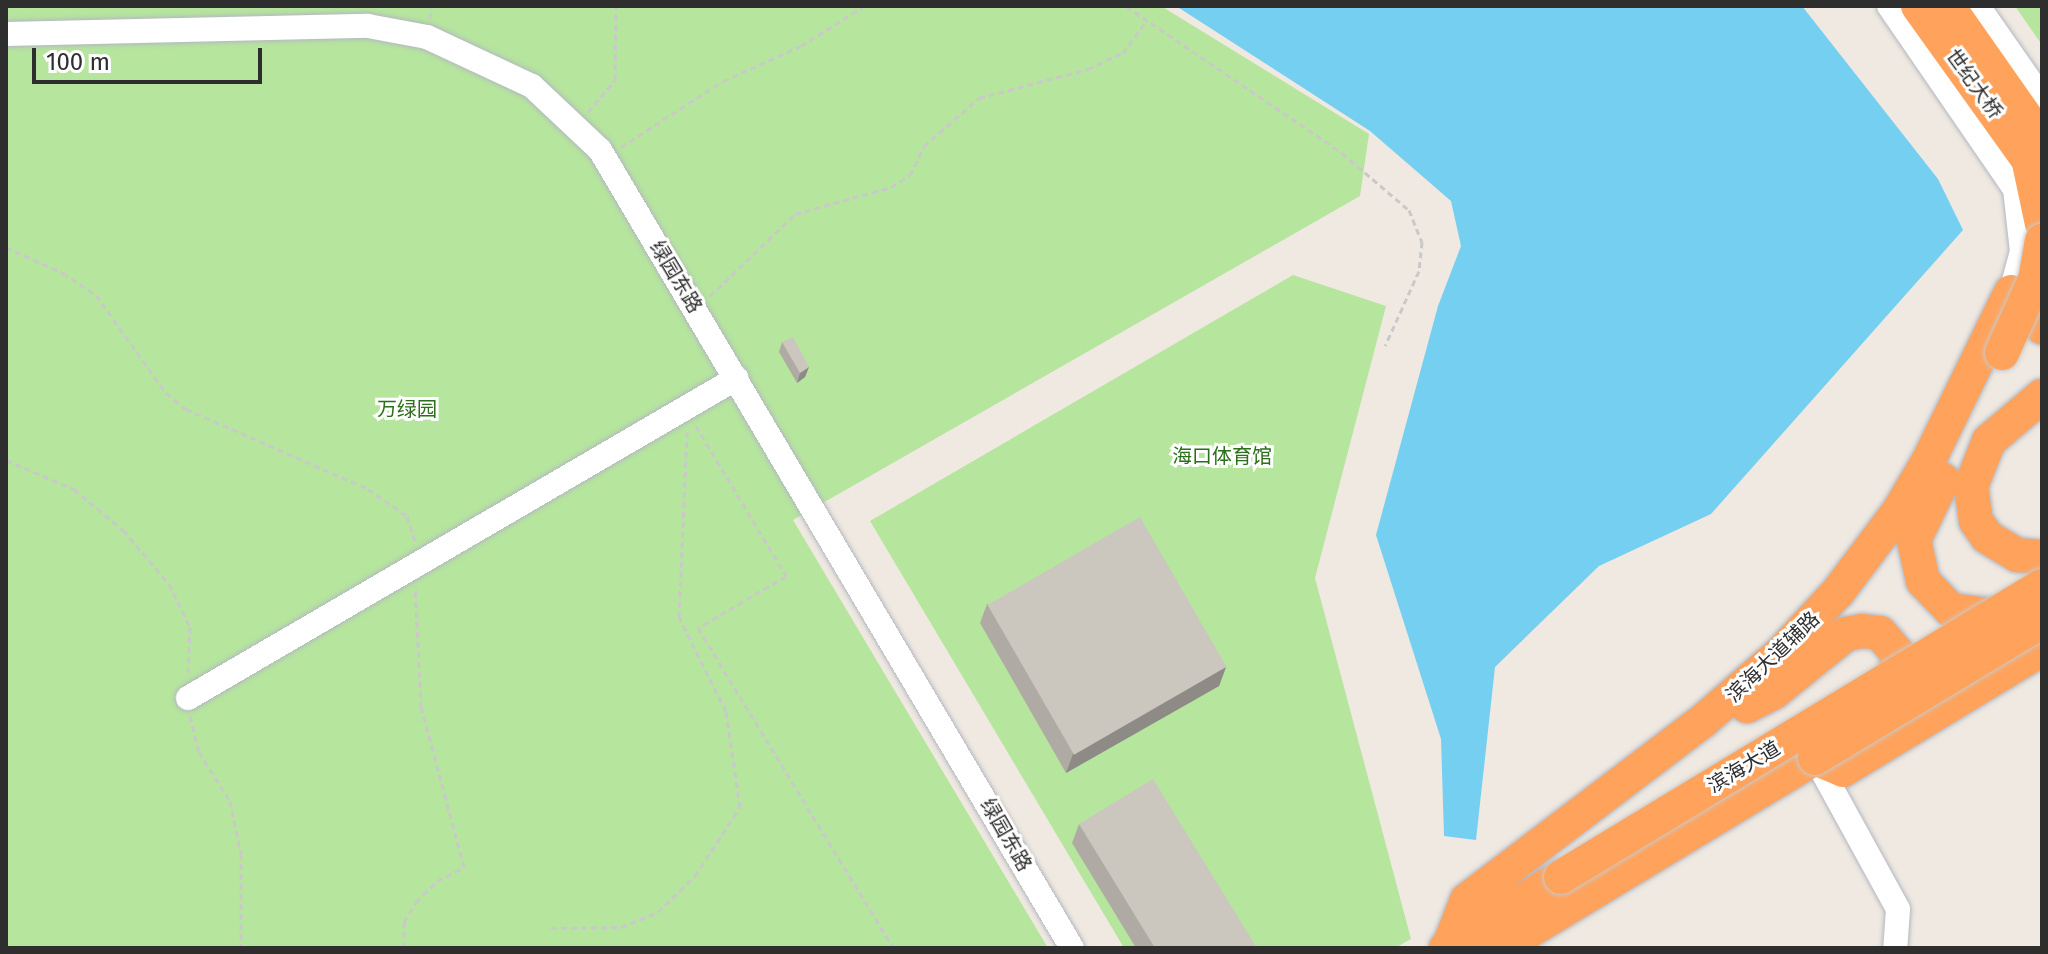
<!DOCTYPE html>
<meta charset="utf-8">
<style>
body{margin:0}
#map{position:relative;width:2048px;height:954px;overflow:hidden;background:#efe9e1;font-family:"Fira Sans","Noto Sans SC",sans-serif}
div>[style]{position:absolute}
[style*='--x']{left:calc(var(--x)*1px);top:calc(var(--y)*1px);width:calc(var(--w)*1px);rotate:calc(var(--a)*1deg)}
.green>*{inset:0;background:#b6e59e}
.water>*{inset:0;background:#75cff0}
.path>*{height:3px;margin-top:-1.5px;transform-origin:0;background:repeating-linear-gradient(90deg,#c9c9c9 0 6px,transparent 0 10px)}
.roads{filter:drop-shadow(0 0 2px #b4b7c1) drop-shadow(0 0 2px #b4b7c1)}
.minor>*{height:24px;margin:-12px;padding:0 12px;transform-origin:12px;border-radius:12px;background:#fff}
.highway>*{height:34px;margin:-17px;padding:0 17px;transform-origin:17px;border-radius:17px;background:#ffa35c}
.bridges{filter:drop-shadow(0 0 2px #c9c9c9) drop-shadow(0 0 2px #c9c9c9)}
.highway-bridge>*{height:34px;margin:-17px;padding:0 17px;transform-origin:17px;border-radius:17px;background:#ffa35c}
.wall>*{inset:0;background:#afaba4}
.shaded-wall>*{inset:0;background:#8e8b86}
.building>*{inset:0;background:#cbc7bf;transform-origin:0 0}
span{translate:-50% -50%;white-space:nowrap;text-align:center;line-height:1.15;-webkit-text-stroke:6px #fff;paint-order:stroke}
.street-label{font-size:20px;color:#2e2e2e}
.park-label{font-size:20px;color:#2c6e1b}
.frame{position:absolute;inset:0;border:8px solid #2e2e2e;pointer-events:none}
.scale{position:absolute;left:32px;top:48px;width:230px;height:36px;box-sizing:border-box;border:4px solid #2e2e2e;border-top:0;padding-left:10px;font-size:24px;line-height:28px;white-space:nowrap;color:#2e2e2e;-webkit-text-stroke:6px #fff;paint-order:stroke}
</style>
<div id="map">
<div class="green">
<i style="clip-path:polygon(6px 6px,1161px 6px,1369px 134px,1360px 196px,793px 520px,1048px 948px,6px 948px)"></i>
<i style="clip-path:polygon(2015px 6px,2042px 6px,2042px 45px)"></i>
<i style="clip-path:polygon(1293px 275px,1386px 306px,1315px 578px,1411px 939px,1395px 948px,1124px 948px,870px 521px)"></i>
</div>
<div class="water">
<i style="clip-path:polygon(1176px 6px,1802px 6px,1938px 179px,1963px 230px,1711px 514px,1599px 566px,1495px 667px,1476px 840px,1444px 836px,1441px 739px,1376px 535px,1438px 306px,1461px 246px,1451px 201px,1370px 131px)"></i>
</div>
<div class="path">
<i style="--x:1126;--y:6;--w:261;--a:34.2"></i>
<i style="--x:1342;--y:153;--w:88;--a:40.4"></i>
<i style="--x:1409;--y:210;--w:35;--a:68"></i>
<i style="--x:1422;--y:242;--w:29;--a:96"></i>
<i style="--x:1419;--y:271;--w:82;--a:114.4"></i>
<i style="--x:430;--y:18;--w:12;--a:-81"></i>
<i style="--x:588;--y:112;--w:42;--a:-49.8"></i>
<i style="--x:615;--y:80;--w:74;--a:-89.2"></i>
<i style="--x:621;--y:147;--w:121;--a:-32.9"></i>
<i style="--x:723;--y:81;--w:85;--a:-24.2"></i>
<i style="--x:801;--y:46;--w:75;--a:-32.4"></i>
<i style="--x:6;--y:247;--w:63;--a:24.5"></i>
<i style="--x:63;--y:273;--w:40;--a:34"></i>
<i style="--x:96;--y:295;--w:120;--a:54.5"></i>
<i style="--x:166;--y:393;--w:26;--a:39"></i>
<i style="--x:186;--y:409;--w:199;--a:23.7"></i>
<i style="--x:368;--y:489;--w:47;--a:34.7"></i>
<i style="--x:407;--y:516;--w:28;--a:72"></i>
<i style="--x:710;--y:296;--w:118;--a:-44"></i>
<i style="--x:795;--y:214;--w:100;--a:-15.7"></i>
<i style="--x:891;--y:187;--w:22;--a:-32"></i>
<i style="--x:910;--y:175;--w:32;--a:-64"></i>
<i style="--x:924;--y:146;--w:73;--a:-41.1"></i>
<i style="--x:979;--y:98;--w:113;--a:-14.9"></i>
<i style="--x:1088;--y:69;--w:38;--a:-25"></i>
<i style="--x:1123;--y:53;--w:41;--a:-54"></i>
<i style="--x:696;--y:426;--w:175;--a:59"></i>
<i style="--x:786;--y:576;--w:102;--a:149.4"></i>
<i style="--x:698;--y:628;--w:375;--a:58.6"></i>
<i style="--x:6;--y:460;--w:74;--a:23.1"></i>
<i style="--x:74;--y:489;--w:64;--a:39.9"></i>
<i style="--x:123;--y:530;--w:71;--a:49.6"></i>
<i style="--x:169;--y:584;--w:48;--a:64"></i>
<i style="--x:190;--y:627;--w:50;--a:92.3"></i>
<i style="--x:190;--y:716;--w:37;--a:76"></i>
<i style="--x:199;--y:752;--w:58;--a:57.7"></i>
<i style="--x:230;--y:801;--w:54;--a:78.3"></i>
<i style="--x:241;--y:854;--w:94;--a:90"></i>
<i style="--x:551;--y:928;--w:70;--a:-0.8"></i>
<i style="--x:621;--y:927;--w:40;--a:-22"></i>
<i style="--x:658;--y:912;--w:52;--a:-44.2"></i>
<i style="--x:695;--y:876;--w:82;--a:-56.9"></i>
<i style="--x:740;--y:807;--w:97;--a:-98.3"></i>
<i style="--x:726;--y:711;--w:105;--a:-116.6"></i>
<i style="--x:679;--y:617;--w:185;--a:-87.5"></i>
<i style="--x:404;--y:948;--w:26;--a:-90"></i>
<i style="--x:404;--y:922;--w:23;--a:-59"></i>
<i style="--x:416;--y:902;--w:30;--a:-45"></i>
<i style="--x:437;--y:881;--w:30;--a:-27"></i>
<i style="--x:464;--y:867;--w:166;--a:-105"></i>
<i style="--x:421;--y:707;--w:121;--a:-92.8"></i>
</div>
<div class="roads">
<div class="minor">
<i style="--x:1889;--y:6;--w:222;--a:55.5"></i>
<i style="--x:2015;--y:189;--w:62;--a:83.6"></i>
<i style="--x:2022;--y:251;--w:42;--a:105"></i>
<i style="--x:1978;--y:6;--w:112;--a:55.2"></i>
<i style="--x:6;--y:34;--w:362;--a:-1.3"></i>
<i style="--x:368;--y:26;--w:60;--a:10.6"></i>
<i style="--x:427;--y:37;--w:116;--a:25"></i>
<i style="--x:532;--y:86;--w:93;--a:43.3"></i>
<i style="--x:600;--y:150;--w:927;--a:59.4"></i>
<i style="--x:188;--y:698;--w:635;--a:-30.24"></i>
<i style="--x:1815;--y:758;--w:172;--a:61.2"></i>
<i style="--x:1898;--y:909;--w:39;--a:94"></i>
</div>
<div class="highway">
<i style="--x:1918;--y:6;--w:213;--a:54.4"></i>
<i style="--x:1948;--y:6;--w:164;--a:55"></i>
<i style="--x:2029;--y:163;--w:62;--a:78"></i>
<i style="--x:2011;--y:292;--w:47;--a:48.5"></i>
<i style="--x:2042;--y:396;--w:70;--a:139.7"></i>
<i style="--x:1989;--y:441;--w:48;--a:111.8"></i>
<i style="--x:1971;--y:486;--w:35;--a:82"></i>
<i style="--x:1976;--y:521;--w:19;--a:55"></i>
<i style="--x:1987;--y:537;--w:35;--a:31"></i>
<i style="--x:2017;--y:555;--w:25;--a:5"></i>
<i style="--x:1943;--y:480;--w:67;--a:115.8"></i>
<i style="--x:1914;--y:540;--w:42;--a:77.6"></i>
<i style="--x:1923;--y:581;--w:40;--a:46"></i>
<i style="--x:1951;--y:610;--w:55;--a:7.3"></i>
<i style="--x:1747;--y:706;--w:29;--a:-27"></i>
<i style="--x:1773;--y:693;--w:94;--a:-38.9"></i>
<i style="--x:1846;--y:634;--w:17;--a:-10"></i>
<i style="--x:1863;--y:631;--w:17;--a:7"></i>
<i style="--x:1880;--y:633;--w:28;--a:49"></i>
<i style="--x:1898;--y:654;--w:46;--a:97.4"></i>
<i style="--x:1449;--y:946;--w:49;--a:-68.6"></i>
<i style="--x:1467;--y:900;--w:296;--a:-37.2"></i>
<i style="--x:1703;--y:721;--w:105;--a:-41.1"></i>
<i style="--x:1782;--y:652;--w:82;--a:-47"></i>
<i style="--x:1838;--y:592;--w:101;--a:-53"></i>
<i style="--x:1899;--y:511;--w:59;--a:-59.5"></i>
<i style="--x:1929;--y:460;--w:182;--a:-64"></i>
<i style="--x:1446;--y:948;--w:135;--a:-31.7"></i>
<i style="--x:1501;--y:948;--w:367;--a:-31.2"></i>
<i style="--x:1815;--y:758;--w:30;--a:23"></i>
<i style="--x:1843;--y:770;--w:233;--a:-31.3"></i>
</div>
</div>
<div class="bridges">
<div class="highway-bridge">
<i style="--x:2002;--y:353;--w:80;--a:-65.7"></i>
<i style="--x:2035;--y:280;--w:40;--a:-80"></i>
<i style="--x:1815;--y:758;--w:265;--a:-31.1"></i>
<i style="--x:1561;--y:877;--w:562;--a:-31.17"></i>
</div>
</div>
<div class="wall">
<i style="clip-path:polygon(782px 342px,809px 367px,805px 377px,797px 383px,779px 352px)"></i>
<i style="clip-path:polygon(987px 604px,1226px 667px,1219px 686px,1066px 773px,980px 623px)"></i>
<i style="clip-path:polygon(1079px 824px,1257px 948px,1136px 948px,1072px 843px)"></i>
</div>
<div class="shaded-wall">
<i style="clip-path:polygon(809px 367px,805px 377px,797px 383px,800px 373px)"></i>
<i style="clip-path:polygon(1226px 667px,1219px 686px,1066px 773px,1073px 754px)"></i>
</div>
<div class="building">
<i style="clip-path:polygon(793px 337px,809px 367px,800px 373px,782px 342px)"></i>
<i style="left:1140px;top:517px;width:173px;height:176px;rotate:60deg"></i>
<i style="clip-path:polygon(1153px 779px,1257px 948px,1155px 948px,1079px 824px)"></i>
</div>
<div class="street-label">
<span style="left:1974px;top:84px;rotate:54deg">世纪大桥</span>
<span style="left:676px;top:277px;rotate:59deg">绿园东路</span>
<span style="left:1773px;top:657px;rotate:-44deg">滨海大道辅路</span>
<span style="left:1744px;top:767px;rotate:-31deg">滨海大道</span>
<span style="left:1006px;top:835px;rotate:60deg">绿园东路</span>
</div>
<div class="park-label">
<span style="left:407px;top:409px">万绿园</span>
<span style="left:1222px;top:456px">海口体育馆</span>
</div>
<div class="frame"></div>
<div class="scale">100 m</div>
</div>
